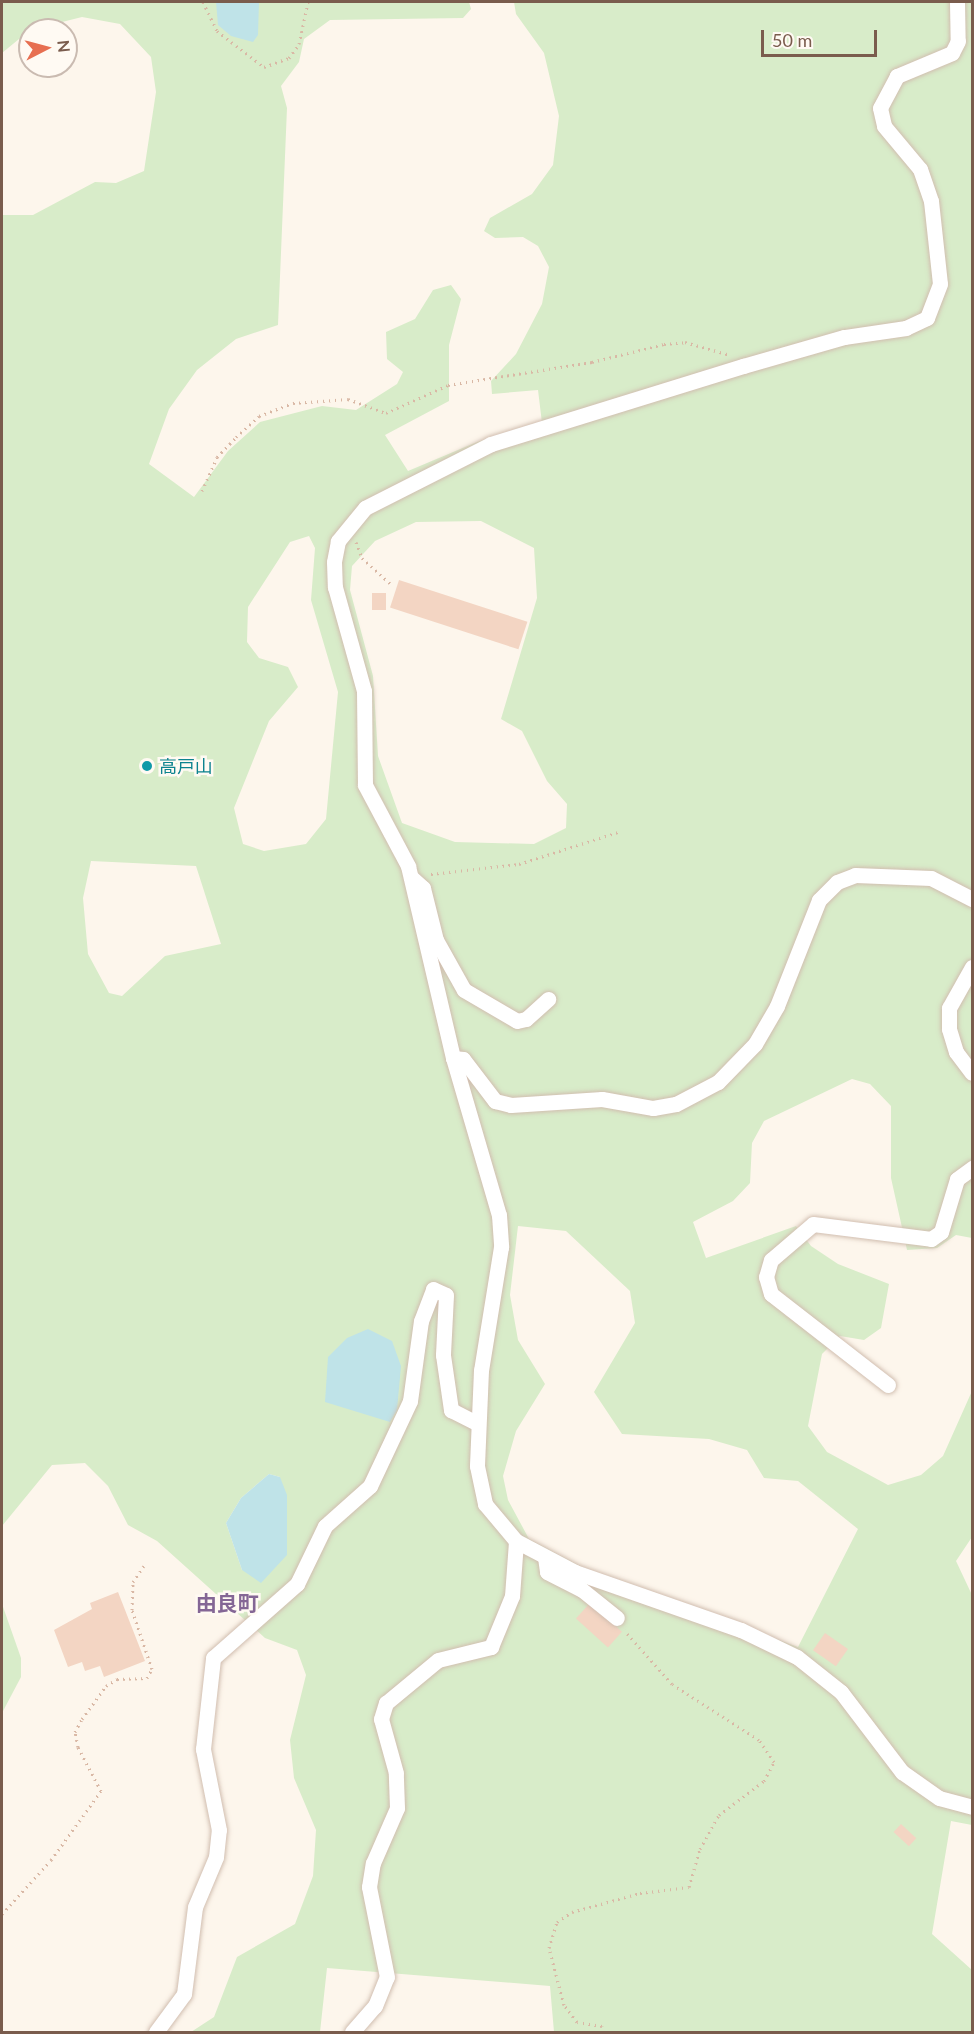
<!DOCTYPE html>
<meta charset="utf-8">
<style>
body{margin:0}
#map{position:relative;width:974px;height:2034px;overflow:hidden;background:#fdf6ec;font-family:Lato,"Noto Sans JP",sans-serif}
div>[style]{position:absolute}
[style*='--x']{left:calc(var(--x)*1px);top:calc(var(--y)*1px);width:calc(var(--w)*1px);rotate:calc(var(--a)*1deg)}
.green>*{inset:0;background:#d8ecc9}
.water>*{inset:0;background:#bfe3e8}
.building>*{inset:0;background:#f3d5c3;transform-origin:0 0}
.path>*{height:3px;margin-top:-1.5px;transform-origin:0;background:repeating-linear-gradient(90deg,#d9b8a5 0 1.5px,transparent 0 6px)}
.roads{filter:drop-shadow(0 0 2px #d1beb0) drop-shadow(0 0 2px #d1beb0)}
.minor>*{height:15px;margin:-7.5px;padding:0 7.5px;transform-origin:7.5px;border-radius:7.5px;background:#fff}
.dots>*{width:16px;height:16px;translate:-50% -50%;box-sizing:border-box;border:3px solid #fffaf3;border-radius:50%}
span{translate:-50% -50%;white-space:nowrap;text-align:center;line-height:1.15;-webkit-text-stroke:5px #fffaf3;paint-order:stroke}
.culture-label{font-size:18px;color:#0d838f}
.left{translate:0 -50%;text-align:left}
.quarter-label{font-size:21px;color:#846695;font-weight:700}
.frame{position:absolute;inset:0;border:3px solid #7a5c4d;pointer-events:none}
.north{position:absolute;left:18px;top:18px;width:60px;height:60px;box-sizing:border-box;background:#fffaf3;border:2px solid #cabbb1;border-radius:50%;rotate:84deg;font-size:16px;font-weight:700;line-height:24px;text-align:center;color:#7a5c4d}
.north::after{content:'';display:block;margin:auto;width:21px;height:27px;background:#e76f51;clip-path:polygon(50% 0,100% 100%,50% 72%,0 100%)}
.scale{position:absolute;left:761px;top:30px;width:116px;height:27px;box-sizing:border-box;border:3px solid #7a5c4d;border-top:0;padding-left:8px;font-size:18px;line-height:21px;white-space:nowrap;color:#7a5c4d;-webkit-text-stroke:4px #fffaf3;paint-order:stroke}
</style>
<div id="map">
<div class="green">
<i style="clip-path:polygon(evenodd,2px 2px,469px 2px,471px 9px,463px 18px,330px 20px,304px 39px,299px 62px,281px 86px,287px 108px,278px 325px,236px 339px,197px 370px,169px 409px,149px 464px,194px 497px,228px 451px,260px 422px,322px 406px,356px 410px,397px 384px,403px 372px,387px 359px,386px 332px,415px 319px,433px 290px,451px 285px,461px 299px,449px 345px,449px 401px,385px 435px,408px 471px,477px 442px,542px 423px,538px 390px,492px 394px,491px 381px,516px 354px,542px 304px,549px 267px,538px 246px,523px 237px,495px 238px,484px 231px,490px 218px,532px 194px,553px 165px,559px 116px,544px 53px,516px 14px,514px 2px,972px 2px,972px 1238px,956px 1235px,937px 1248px,907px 1250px,891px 1178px,891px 1106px,870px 1084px,852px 1079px,764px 1121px,752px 1143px,750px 1183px,733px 1201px,693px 1222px,706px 1258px,796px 1226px,811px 1246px,838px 1264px,889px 1284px,881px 1328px,864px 1340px,840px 1336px,822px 1354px,808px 1426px,827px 1452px,888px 1485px,921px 1475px,943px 1456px,972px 1391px,972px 1537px,956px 1561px,972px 1595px,972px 1825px,951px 1821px,932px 1934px,972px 1970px,972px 2032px,554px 2032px,550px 1986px,327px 1968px,320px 2032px,191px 2032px,214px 2017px,237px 1957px,295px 1924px,313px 1876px,316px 1830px,294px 1778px,290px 1740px,306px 1675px,297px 1650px,265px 1638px,157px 1541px,128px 1525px,108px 1486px,85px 1463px,52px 1465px,2px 1526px,2px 215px,33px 215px,95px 182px,116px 183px,144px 171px,156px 92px,151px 57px,120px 24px,82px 17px,30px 30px,2px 53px,2px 2px,481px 521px,534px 548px,537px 598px,501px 719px,522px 731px,547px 781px,567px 804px,566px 828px,534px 844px,455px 842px,402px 823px,378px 756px,373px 676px,350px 590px,352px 566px,375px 541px,416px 522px,481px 521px,2px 2px,309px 536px,315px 548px,311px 600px,338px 692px,326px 819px,306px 844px,264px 851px,243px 844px,234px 808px,269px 721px,298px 687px,288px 667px,259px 658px,247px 642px,248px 607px,290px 542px,309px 536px,2px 2px,91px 861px,196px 866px,221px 944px,165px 956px,122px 996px,109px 993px,88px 954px,83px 898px,91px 861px,2px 2px,518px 1226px,566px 1231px,630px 1291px,635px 1323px,594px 1392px,622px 1434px,709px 1439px,747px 1450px,764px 1478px,798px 1481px,858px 1529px,798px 1647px,582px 1567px,529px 1539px,508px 1500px,503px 1476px,516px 1431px,545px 1384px,518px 1340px,510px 1295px,518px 1226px,2px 2px,269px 1474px,280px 1477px,242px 1570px,226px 1523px,241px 1498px,269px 1474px)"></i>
<i style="clip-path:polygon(2px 1604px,21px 1658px,21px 1677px,2px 1713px)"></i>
</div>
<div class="water">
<i style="clip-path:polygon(216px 2px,259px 2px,258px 35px,253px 42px,231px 36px,218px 25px)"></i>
<i style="clip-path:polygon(368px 1329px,392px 1341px,401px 1366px,397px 1410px,390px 1422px,325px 1402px,328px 1357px,347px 1338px)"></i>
<i style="clip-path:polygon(269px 1474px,280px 1477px,287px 1495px,287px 1555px,261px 1583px,242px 1570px,226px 1523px,241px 1498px)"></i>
</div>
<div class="building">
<i style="left:399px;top:580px;width:135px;height:29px;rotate:18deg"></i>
<i style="left:386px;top:593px;width:17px;height:14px;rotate:90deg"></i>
<i style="clip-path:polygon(118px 1592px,145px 1661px,104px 1677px,100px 1666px,85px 1671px,82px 1662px,68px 1667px,54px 1630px,92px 1609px,90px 1603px)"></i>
<i style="left:590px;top:1603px;width:43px;height:21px;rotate:42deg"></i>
<i style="left:825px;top:1633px;width:28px;height:21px;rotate:35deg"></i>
<i style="left:901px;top:1824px;width:21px;height:11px;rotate:43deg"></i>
</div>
<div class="path">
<i style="--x:203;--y:2;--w:32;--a:64"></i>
<i style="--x:217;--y:31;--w:59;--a:37.5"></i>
<i style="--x:264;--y:67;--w:27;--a:-20"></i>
<i style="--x:289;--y:58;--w:17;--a:-54"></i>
<i style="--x:299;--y:44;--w:43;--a:-77.9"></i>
<i style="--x:202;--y:491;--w:37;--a:-66"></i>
<i style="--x:217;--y:457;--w:28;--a:-46"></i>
<i style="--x:236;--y:437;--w:31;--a:-42"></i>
<i style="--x:259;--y:416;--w:36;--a:-21"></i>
<i style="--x:293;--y:403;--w:55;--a:-4.2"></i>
<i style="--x:348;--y:399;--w:40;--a:20.2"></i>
<i style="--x:386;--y:413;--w:68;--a:-24.3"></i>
<i style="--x:448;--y:385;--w:146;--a:-9.1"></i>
<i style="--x:592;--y:362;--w:74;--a:-14"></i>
<i style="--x:664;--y:344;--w:21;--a:-5"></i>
<i style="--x:685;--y:342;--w:47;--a:16.1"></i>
<i style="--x:356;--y:542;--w:17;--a:69"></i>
<i style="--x:362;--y:558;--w:40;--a:42"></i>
<i style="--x:431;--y:874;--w:89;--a:-6.5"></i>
<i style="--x:519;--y:864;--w:107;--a:-17.9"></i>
<i style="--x:2;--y:1914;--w:73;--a:-47.8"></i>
<i style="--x:51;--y:1860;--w:85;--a:-54.1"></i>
<i style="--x:101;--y:1791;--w:50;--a:-117.6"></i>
<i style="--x:78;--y:1747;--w:15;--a:-101"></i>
<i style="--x:75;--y:1732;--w:15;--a:-62"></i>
<i style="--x:82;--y:1719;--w:41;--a:-54"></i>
<i style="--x:106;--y:1686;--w:13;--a:-32"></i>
<i style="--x:117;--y:1679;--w:30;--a:-2"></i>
<i style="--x:147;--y:1678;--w:10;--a:-61"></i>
<i style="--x:152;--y:1669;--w:62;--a:-108.7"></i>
<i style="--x:132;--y:1610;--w:28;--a:-88"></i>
<i style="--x:133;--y:1582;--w:22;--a:-56"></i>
<i style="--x:602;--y:2032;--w:6;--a:-90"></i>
<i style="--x:602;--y:2026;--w:25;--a:-171"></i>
<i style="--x:577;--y:2022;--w:21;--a:-127"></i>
<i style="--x:564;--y:2005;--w:59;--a:-104.7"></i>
<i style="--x:549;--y:1948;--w:27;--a:-73"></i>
<i style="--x:557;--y:1922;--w:18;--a:-34"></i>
<i style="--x:572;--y:1912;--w:71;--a:-15.6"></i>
<i style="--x:640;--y:1893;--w:49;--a:-7"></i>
<i style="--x:689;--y:1887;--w:40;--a:-74"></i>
<i style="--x:700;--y:1849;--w:39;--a:-61"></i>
<i style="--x:719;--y:1815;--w:56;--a:-37.1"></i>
<i style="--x:764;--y:1781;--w:21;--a:-62"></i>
<i style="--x:774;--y:1762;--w:27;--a:-124"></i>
<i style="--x:759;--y:1740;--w:103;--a:-147.2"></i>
<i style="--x:672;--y:1684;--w:72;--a:-131.6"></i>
</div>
<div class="roads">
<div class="minor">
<i style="--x:957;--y:2;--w:39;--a:89"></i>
<i style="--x:958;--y:41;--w:13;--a:117"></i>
<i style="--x:952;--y:53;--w:60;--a:157.3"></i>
<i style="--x:897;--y:76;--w:36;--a:118"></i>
<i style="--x:880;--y:108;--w:18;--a:77"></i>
<i style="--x:884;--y:126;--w:56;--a:50.1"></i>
<i style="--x:920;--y:169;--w:34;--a:71"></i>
<i style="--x:931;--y:201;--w:83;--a:83.8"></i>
<i style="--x:940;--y:284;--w:36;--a:111"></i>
<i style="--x:927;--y:318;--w:23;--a:155"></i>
<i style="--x:906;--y:328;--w:63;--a:171.7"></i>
<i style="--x:844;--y:337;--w:105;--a:164"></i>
<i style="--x:743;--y:366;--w:264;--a:162.8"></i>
<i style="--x:491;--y:444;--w:141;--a:153.1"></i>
<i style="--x:365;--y:508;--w:43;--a:129.3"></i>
<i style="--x:338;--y:541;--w:21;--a:101"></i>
<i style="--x:334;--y:562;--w:25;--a:88"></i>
<i style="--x:335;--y:587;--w:108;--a:74.4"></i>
<i style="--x:364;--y:691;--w:94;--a:89.4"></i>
<i style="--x:365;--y:785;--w:92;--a:62"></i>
<i style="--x:408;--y:866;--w:197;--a:76.8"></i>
<i style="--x:453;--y:1058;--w:164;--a:73.7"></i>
<i style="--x:499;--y:1215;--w:32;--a:86"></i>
<i style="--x:501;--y:1247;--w:125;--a:99.2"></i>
<i style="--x:481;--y:1370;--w:96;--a:92.4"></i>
<i style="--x:477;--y:1466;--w:39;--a:78"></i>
<i style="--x:485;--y:1504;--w:48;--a:50"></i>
<i style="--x:516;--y:1541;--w:67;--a:27.7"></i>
<i style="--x:575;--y:1572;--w:176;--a:19.3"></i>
<i style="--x:741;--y:1630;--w:62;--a:25.7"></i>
<i style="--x:797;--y:1657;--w:56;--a:38.5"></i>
<i style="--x:841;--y:1692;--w:101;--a:52.7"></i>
<i style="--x:902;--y:1772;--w:45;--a:35.1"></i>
<i style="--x:939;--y:1798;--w:34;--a:15"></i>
<i style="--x:412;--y:878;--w:15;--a:42"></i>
<i style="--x:423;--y:888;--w:54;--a:76"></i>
<i style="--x:436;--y:940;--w:57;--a:60.8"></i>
<i style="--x:464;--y:990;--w:61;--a:30.3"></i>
<i style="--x:517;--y:1021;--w:9;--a:-13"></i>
<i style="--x:526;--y:1019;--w:30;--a:-42"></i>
<i style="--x:972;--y:967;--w:47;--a:119.3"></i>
<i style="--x:949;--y:1008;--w:21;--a:90"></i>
<i style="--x:949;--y:1029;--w:24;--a:73"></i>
<i style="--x:956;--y:1052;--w:26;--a:53"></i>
<i style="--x:453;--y:1058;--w:10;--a:6"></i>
<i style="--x:463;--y:1059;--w:53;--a:52.7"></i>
<i style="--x:495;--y:1101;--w:16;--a:14"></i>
<i style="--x:511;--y:1105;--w:91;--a:-3.8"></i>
<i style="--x:602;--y:1099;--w:52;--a:10"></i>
<i style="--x:653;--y:1108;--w:23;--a:-10"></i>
<i style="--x:676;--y:1104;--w:47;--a:-27.6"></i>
<i style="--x:718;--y:1082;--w:53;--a:-45.8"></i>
<i style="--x:755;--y:1044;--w:44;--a:-59.9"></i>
<i style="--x:777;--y:1006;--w:114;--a:-68.4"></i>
<i style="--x:819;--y:900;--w:25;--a:-45"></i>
<i style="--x:837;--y:882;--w:19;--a:-21"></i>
<i style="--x:855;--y:875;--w:76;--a:2.3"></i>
<i style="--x:931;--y:878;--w:46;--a:27.1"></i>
<i style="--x:888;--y:1385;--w:148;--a:-142.1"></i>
<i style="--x:771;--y:1294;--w:18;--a:-106"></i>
<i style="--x:766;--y:1277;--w:18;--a:-74"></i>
<i style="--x:771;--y:1260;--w:55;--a:-40.6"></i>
<i style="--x:813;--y:1224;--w:119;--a:7.2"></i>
<i style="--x:931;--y:1239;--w:12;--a:-35"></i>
<i style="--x:941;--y:1232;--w:55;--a:-73.2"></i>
<i style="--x:957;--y:1179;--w:19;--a:-36"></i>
<i style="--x:545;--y:1557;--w:15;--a:82"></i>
<i style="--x:547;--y:1572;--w:38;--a:27"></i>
<i style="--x:581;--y:1589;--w:46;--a:38.9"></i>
<i style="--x:156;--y:2032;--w:47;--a:-53.6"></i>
<i style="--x:184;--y:1994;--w:88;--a:-82.8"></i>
<i style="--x:195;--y:1907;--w:54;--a:-67.2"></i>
<i style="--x:216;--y:1857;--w:27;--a:-84"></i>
<i style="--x:219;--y:1830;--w:83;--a:-101.2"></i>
<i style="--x:203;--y:1749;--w:92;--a:-83.7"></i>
<i style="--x:213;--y:1658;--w:112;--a:-41.4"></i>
<i style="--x:297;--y:1584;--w:64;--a:-64.2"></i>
<i style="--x:325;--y:1526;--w:60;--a:-41.6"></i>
<i style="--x:370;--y:1486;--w:94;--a:-64.8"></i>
<i style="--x:410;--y:1401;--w:81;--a:-82.2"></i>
<i style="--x:421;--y:1321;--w:34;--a:-69"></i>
<i style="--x:433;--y:1289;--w:14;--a:25"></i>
<i style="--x:446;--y:1295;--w:60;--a:92.9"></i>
<i style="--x:443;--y:1355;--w:56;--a:81.7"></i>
<i style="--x:451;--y:1410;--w:30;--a:27"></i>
<i style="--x:352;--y:2032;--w:35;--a:-49"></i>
<i style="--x:375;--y:2006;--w:31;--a:-68"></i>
<i style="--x:387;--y:1977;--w:92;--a:-101.3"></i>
<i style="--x:369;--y:1887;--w:24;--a:-81"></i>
<i style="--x:373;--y:1863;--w:60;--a:-66.4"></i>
<i style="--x:397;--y:1808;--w:35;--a:-92"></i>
<i style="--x:396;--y:1773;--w:56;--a:-105.5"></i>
<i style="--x:381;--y:1719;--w:17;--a:-73"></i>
<i style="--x:386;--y:1703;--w:67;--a:-39.6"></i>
<i style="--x:438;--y:1660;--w:55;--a:-13.8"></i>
<i style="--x:491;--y:1647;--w:55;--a:-67.6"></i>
<i style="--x:512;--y:1596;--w:55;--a:-85.8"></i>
</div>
</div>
<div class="dots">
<i style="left:147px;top:766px;background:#0f9aa8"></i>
</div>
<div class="culture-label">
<span class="left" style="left:159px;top:766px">高戸山</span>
</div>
<div class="quarter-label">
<span style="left:227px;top:1603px">由良町</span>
</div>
<div class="frame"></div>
<div class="north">N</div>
<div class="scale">50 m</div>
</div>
